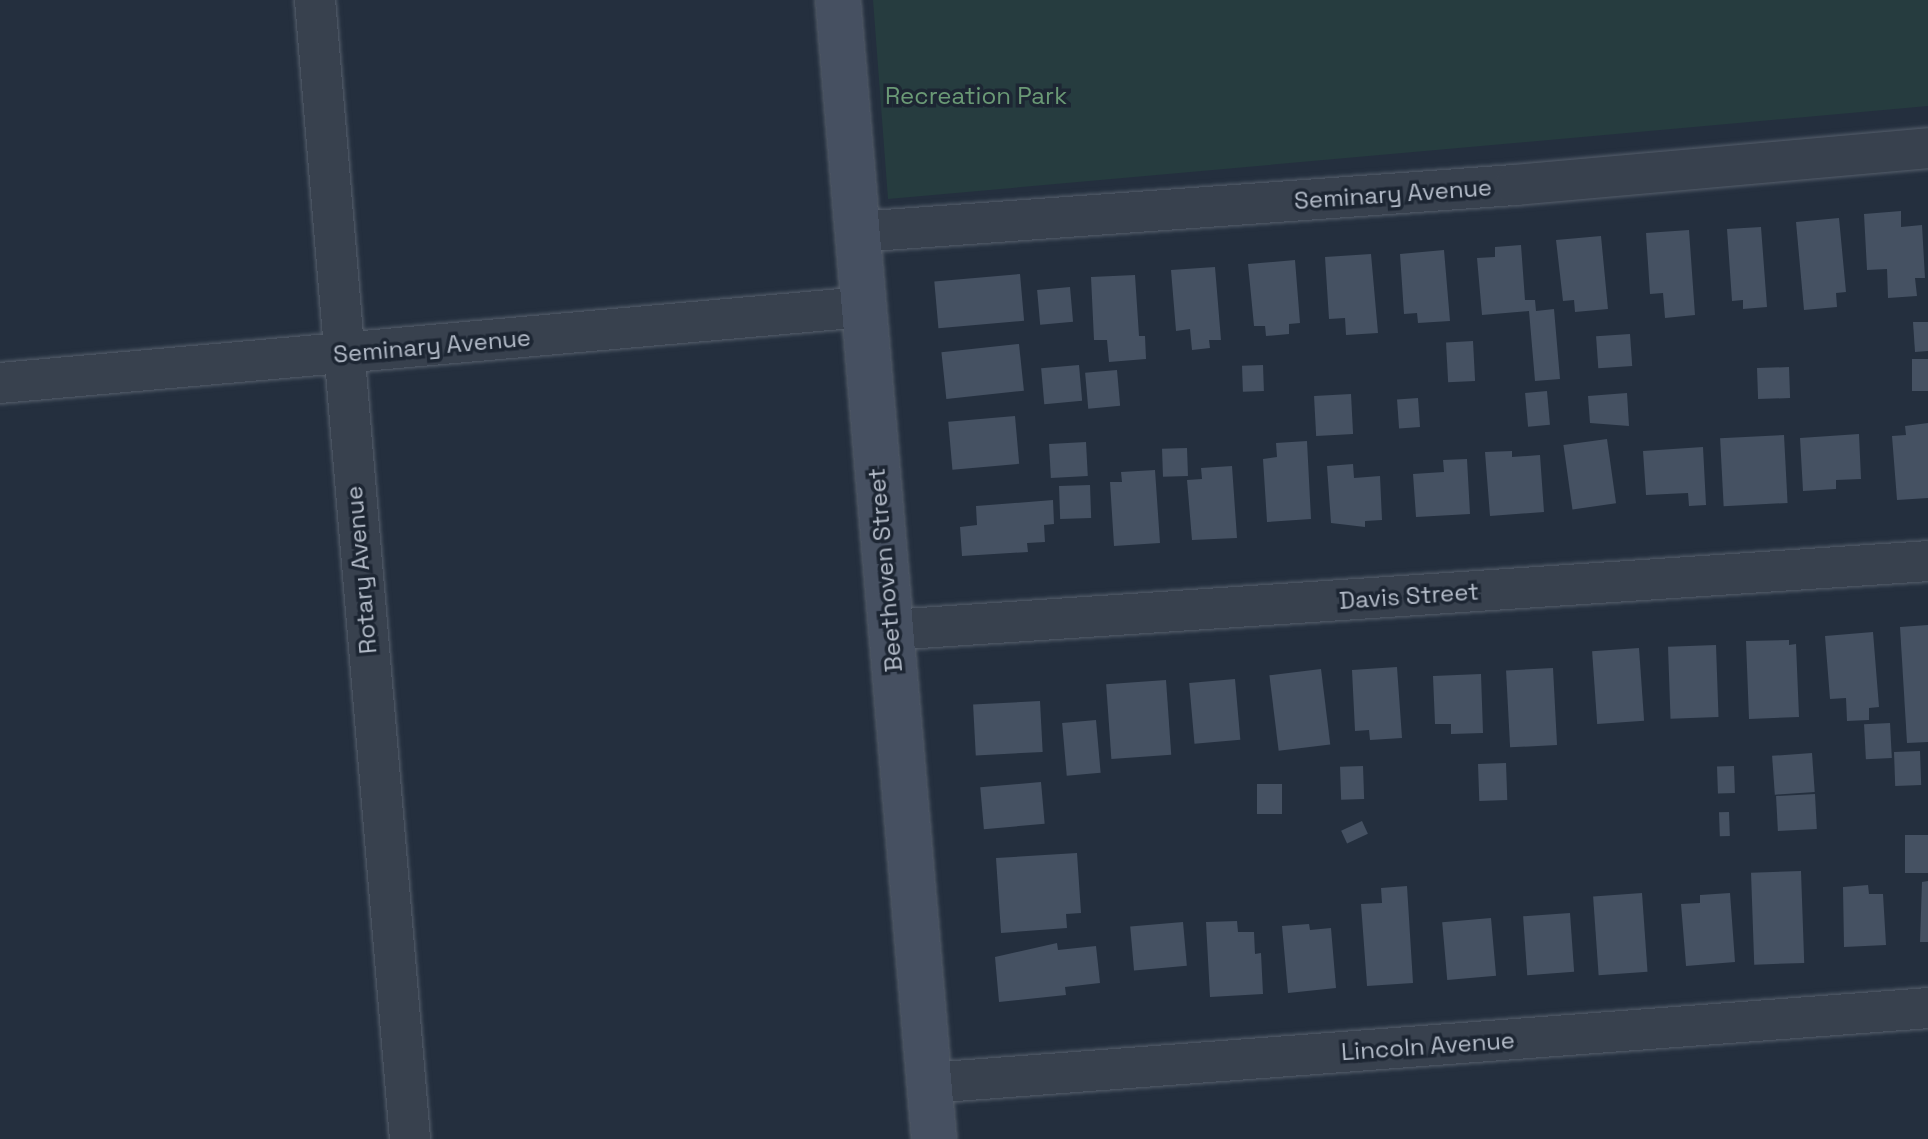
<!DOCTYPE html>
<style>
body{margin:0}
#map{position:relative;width:1928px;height:1139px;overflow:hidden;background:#242f3e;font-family:"Space Grotesk",sans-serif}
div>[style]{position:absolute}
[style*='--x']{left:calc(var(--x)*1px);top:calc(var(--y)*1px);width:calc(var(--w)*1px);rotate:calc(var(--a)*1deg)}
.green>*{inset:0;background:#263c3f}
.building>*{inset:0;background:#455162;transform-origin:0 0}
.roads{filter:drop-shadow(0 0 2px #565f6c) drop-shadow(0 0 2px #565f6c)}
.street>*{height:40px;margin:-20px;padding:0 20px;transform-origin:20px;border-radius:20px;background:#38414e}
.secondary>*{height:44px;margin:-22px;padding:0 22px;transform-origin:22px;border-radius:22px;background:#465061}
span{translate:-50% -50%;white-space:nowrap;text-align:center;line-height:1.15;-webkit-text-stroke:7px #1d2633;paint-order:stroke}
.park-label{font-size:24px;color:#6b9a76}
.street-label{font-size:24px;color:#b4bcc9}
</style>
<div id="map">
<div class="green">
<i style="clip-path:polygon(873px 0,1928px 0,1928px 106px,888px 199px)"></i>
</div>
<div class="building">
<i style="clip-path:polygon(1901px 211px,1901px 227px,1922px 225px,1925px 278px,1915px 278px,1917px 296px,1888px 298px,1887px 269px,1867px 270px,1864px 214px)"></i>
<i style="clip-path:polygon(1839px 218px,1846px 292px,1836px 293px,1837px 307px,1804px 310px,1796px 222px)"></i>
<i style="clip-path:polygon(1761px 227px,1767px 307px,1743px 309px,1743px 300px,1732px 301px,1727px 229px)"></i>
<i style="clip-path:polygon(1689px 230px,1695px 315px,1665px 318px,1663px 293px,1650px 294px,1646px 233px)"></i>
<i style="clip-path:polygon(1601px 236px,1608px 309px,1575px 312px,1574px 300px,1563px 301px,1556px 240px)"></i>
<i style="clip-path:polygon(1521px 245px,1525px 300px,1535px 300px,1536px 311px,1554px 309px,1560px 379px,1535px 381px,1529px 311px,1482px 315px,1477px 258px,1495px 257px,1495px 247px)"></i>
<i style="clip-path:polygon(1444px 250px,1450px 321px,1418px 323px,1417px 313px,1404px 314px,1400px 254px)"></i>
<i style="clip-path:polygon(1371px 254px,1378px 333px,1346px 335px,1345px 318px,1329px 319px,1325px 257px)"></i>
<i style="clip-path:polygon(1295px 260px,1300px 323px,1289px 324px,1289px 334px,1266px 336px,1265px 326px,1254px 326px,1248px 264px)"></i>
<i style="clip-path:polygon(1215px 267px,1221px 340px,1209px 340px,1210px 348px,1192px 350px,1190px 329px,1176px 331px,1171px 270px)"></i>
<i style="left:1020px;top:274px;width:47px;height:86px;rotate:85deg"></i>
<i style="clip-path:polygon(1135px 275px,1139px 336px,1145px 336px,1146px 359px,1109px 362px,1107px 340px,1094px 340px,1091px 277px)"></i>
<i style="left:1070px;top:287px;width:35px;height:33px;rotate:85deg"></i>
<i style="clip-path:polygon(1913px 322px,1928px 322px,1928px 351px,1915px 352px)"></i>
<i style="left:1630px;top:334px;width:32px;height:34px;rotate:86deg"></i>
<i style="left:1473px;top:341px;width:40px;height:27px;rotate:87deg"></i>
<i style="left:1019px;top:344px;width:47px;height:78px;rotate:84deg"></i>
<i style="left:1912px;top:359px;width:16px;height:32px"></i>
<i style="left:1079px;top:365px;width:36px;height:38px;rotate:85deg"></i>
<i style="left:1263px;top:365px;width:26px;height:21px;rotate:88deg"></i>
<i style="left:1789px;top:367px;width:31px;height:32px;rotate:88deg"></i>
<i style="left:1117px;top:370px;width:36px;height:32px;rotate:85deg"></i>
<i style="left:1547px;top:391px;width:34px;height:22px;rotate:85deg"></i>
<i style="clip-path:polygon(1627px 393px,1629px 426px,1590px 423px,1588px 396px)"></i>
<i style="left:1351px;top:394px;width:40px;height:37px;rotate:87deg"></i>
<i style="left:1418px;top:398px;width:29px;height:21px;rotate:86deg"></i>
<i style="left:1015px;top:416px;width:48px;height:67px;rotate:85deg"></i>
<i style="clip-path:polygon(1928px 423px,1928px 498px,1897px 500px,1892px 436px,1906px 435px,1905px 426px)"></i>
<i style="clip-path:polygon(1859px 434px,1861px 479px,1836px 480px,1836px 489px,1803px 491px,1800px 438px)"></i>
<i style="left:1784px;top:435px;width:68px;height:64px;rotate:87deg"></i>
<i style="left:1607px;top:439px;width:65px;height:44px;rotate:82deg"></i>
<i style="clip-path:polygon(1307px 441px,1311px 519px,1267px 522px,1263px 459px,1277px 457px,1276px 443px)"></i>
<i style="left:1086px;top:442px;width:34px;height:37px;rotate:87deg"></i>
<i style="clip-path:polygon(1703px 447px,1706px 505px,1689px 506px,1688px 493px,1646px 495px,1643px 451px)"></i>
<i style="left:1187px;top:448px;width:28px;height:25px;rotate:88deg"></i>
<i style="clip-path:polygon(1512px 451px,1512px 457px,1540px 455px,1544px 512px,1490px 516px,1485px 452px)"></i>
<i style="clip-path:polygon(1467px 459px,1470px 514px,1416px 517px,1413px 474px,1444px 472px,1443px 460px)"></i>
<i style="clip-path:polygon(1353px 464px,1354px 478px,1380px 476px,1382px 520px,1365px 521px,1365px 527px,1331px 523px,1327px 466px)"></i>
<i style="clip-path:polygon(1232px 466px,1237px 538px,1192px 540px,1187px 480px,1202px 479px,1201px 468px)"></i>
<i style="clip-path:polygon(1155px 470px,1160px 543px,1114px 546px,1110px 482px,1122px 482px,1121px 472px)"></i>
<i style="left:1090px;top:485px;width:33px;height:31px;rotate:88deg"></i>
<i style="clip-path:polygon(1053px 500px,1054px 524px,1044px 525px,1045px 542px,1027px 543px,1028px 552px,962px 556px,960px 527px,977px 525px,976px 506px)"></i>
<i style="clip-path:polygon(1928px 625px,1928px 742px,1907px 743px,1900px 627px)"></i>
<i style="clip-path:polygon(1873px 632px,1879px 707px,1869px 708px,1869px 720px,1847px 721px,1846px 698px,1830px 699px,1825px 636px)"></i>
<i style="clip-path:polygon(1789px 640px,1789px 645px,1796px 644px,1799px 717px,1749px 719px,1746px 641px)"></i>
<i style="left:1716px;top:645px;width:72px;height:48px;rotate:88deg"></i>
<i style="left:1639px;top:648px;width:73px;height:47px;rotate:86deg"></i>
<i style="clip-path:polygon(1397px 667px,1402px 738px,1370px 740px,1369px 730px,1355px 731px,1352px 670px)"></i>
<i style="left:1553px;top:668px;width:77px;height:47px;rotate:87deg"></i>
<i style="left:1321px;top:669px;width:76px;height:52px;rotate:83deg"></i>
<i style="clip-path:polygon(1481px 674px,1483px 733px,1451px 734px,1451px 724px,1435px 724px,1433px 676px)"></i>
<i style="left:1235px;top:679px;width:61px;height:46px;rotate:85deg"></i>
<i style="left:1166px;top:680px;width:75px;height:60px;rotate:86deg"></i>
<i style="left:1040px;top:701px;width:51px;height:67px;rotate:87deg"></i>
<i style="left:1096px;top:720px;width:53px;height:34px;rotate:85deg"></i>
<i style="left:1890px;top:723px;width:35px;height:26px;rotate:87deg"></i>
<i style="left:1920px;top:751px;width:34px;height:26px;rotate:88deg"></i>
<i style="left:1812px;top:753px;width:39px;height:40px;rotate:86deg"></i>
<i style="left:1506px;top:763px;width:37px;height:28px;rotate:88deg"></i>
<i style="left:1363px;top:766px;width:33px;height:23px;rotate:88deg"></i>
<i style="left:1734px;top:766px;width:27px;height:17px;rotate:88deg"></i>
<i style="left:1041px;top:782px;width:42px;height:61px;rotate:85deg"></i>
<i style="left:1282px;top:784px;width:30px;height:25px;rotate:90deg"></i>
<i style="left:1815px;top:794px;width:35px;height:39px;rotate:87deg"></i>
<i style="left:1729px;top:812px;width:24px;height:10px;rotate:88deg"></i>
<i style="left:1362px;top:821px;width:14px;height:23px;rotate:65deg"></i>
<i style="left:1905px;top:835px;width:23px;height:38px"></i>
<i style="clip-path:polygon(1077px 853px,1081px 913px,1066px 914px,1067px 928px,1001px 933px,996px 858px)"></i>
<i style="left:1801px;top:871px;width:92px;height:50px;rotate:88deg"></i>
<i style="clip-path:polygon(1928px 881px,1928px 942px,1920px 942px,1922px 882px)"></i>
<i style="clip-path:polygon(1868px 885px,1869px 894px,1883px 894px,1886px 945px,1844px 947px,1843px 887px)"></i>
<i style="clip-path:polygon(1407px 886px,1413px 983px,1367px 986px,1361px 904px,1382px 903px,1381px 888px)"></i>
<i style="left:1642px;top:893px;width:79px;height:49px;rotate:86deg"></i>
<i style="clip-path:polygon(1730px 893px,1735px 962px,1686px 966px,1681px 904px,1700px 903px,1700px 895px)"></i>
<i style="left:1570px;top:913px;width:59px;height:47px;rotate:86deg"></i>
<i style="left:1491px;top:918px;width:58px;height:49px;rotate:85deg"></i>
<i style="clip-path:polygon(1237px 921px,1238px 932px,1254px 932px,1255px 954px,1261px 953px,1263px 994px,1210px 997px,1206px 922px)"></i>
<i style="left:1183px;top:922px;width:44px;height:53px;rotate:85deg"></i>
<i style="clip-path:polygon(1309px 924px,1310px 930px,1331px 928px,1336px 988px,1288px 993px,1282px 926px)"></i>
<i style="clip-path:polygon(1057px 943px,1058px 950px,1096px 946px,1100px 983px,1065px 987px,1066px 995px,999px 1002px,995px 957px)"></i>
</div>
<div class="roads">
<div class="street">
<i style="--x:315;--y:0;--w:1143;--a:85.23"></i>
<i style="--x:857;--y:232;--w:660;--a:-4.09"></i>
<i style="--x:1515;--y:185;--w:415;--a:-5.1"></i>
<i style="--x:0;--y:383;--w:866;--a:-5.03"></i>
<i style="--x:890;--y:630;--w:1040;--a:-3.8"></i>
<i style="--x:929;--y:1083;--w:1002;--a:-4.29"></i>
</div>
<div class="secondary">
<i style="--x:838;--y:0;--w:1143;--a:85.18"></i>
</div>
</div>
<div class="park-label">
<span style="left:976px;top:96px">Recreation Park</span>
</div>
<div class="street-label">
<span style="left:1393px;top:194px;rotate:-4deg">Seminary Avenue</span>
<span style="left:432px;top:346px;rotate:-5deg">Seminary Avenue</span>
<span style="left:361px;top:570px;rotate:-95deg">Rotary Avenue</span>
<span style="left:885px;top:570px;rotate:-95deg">Beethoven Street</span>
<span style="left:1409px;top:596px;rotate:-4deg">Davis Street</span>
<span style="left:1428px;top:1046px;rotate:-4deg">Lincoln Avenue</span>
</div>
</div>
